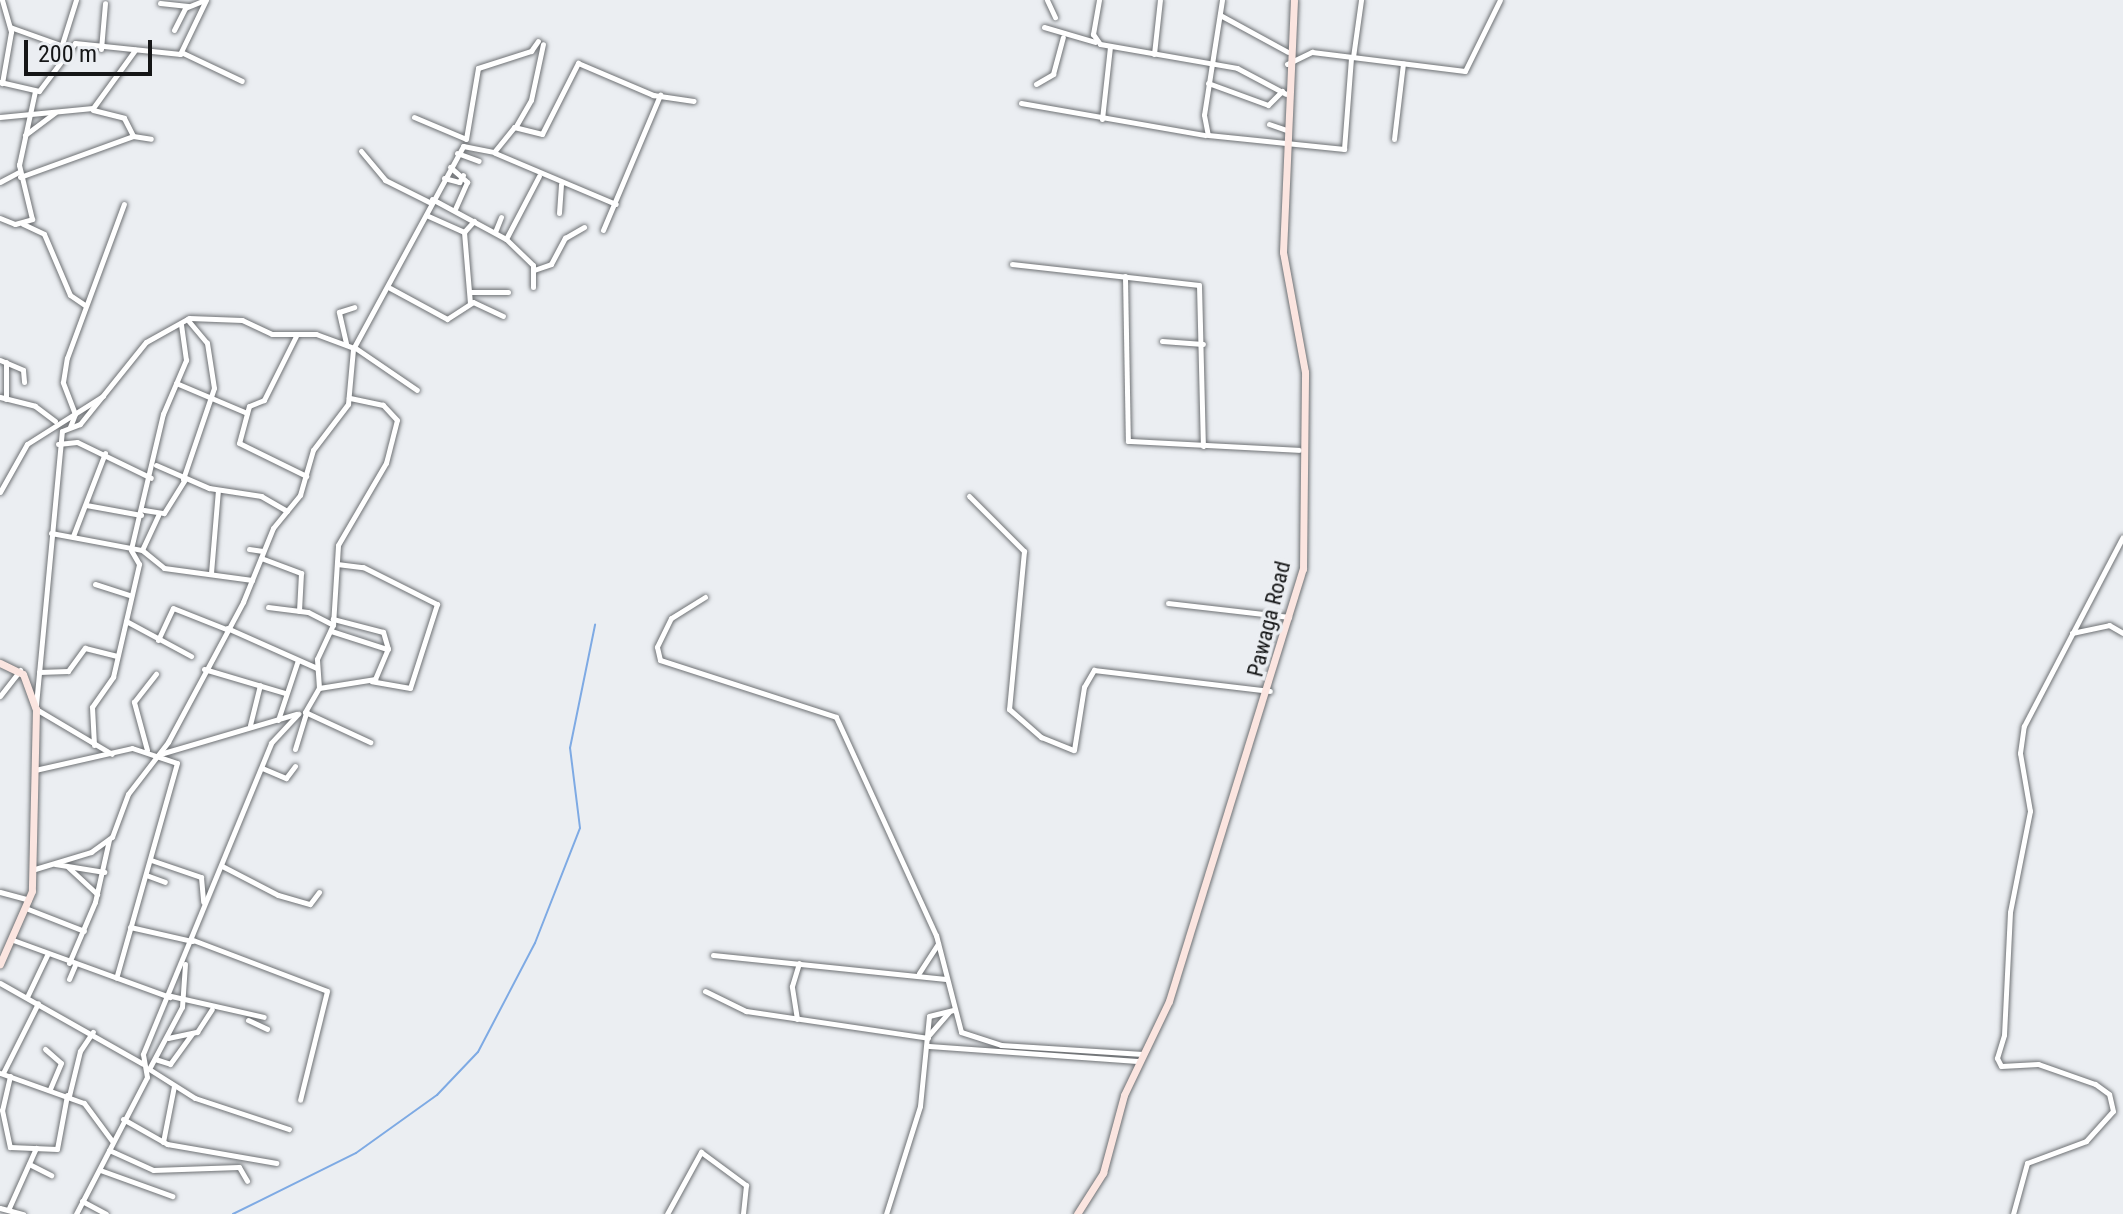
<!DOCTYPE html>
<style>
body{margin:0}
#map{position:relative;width:2123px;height:1214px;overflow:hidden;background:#ebeef2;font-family:"Roboto Condensed",sans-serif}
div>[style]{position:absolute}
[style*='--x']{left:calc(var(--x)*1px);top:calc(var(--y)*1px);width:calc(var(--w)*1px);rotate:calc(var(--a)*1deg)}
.stream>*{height:2px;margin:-1px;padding:0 1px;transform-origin:1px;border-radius:1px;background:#7eaae4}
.roads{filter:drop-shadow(0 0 2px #6e7174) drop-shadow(0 0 2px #6e7174)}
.street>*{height:5px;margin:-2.5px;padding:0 2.5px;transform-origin:2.5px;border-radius:2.5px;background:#fff}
.secondary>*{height:7px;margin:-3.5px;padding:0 3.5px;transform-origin:3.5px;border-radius:3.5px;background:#fbe5e0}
span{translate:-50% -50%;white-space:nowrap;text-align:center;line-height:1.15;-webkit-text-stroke:7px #ebeef2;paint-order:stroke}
.street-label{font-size:22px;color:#151617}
.scale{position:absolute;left:24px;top:40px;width:128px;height:36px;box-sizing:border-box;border:4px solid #151617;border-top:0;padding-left:10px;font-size:24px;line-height:28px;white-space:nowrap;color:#151617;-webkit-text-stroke:6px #ebeef2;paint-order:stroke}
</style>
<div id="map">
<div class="stream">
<i style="--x:233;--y:1214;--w:137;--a:-26.4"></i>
<i style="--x:356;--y:1153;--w:100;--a:-35.6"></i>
<i style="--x:437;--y:1095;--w:59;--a:-46.4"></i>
<i style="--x:478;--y:1052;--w:123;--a:-62.4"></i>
<i style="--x:535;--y:943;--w:123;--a:-68.6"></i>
<i style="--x:580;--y:828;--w:81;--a:-97.1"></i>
<i style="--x:570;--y:748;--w:126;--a:-78.5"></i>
</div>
<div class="roads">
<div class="street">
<i style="--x:2;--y:0;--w:33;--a:74"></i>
<i style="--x:11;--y:32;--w:52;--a:100"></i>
<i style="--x:1047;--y:0;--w:19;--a:65"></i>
<i style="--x:1099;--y:0;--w:35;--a:100"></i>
<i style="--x:1093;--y:34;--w:12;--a:55"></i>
<i style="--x:1100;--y:44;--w:139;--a:9.9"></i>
<i style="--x:1237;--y:68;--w:55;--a:28"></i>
<i style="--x:1222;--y:0;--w:116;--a:98.9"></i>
<i style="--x:1204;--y:115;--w:20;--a:79"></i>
<i style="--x:1208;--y:135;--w:137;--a:5.9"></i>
<i style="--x:1344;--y:149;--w:92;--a:-85.6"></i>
<i style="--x:160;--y:3;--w:28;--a:6"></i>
<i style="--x:1220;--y:15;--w:77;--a:28.6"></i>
<i style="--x:10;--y:27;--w:53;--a:19.8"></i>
<i style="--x:1044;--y:27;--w:53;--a:16.4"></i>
<i style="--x:174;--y:30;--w:25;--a:-63"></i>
<i style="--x:185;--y:8;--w:22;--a:-22"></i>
<i style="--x:101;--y:49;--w:46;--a:-85"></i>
<i style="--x:183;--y:53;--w:65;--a:25.4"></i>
<i style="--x:1154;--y:54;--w:54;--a:-83.7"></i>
<i style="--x:58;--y:57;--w:60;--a:-72.5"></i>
<i style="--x:1353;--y:57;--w:58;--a:-82"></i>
<i style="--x:1287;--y:64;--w:28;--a:-26"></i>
<i style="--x:1312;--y:52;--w:154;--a:7.1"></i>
<i style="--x:1465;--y:71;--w:79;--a:-63.8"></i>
<i style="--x:0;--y:82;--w:40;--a:13"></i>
<i style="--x:39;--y:91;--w:60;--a:-53.1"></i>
<i style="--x:75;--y:43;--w:106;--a:6"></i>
<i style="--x:180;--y:54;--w:60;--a:-64.3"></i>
<i style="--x:1208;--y:83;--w:64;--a:20.1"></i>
<i style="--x:1268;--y:105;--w:20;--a:-45"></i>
<i style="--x:1036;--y:84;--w:20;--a:-30"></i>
<i style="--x:1053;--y:74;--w:38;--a:-75"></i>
<i style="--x:1021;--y:103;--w:187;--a:9.9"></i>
<i style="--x:93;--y:110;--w:32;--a:14"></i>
<i style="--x:124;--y:118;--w:20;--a:63"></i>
<i style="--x:133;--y:136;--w:18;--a:9"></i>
<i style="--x:0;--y:117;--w:93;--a:-5.5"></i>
<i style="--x:93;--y:108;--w:72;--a:-54.1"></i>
<i style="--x:414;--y:117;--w:56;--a:22.9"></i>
<i style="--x:1102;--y:119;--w:72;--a:-83.7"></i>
<i style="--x:1269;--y:124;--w:18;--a:19"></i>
<i style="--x:516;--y:126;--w:30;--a:-60"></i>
<i style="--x:531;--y:100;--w:57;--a:-77.9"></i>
<i style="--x:25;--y:135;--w:38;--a:-37"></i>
<i style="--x:466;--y:139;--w:72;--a:-80.4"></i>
<i style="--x:478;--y:68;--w:56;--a:-17.8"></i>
<i style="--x:531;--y:51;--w:12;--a:-55"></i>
<i style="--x:1394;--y:139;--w:76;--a:-83.2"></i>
<i style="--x:361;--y:151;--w:38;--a:50"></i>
<i style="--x:385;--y:180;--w:51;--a:26.6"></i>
<i style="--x:457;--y:153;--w:23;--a:20"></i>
<i style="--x:495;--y:153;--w:131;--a:22.9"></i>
<i style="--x:450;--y:167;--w:23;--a:41"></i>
<i style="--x:467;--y:182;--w:30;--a:114"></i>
<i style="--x:20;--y:177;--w:120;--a:-19.9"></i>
<i style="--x:444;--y:178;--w:16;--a:15"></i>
<i style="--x:459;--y:182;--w:8;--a:-60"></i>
<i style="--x:0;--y:182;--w:21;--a:-28"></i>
<i style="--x:432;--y:199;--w:84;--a:28.4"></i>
<i style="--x:506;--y:239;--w:37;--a:44"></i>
<i style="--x:533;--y:265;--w:22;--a:90"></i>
<i style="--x:559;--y:213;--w:29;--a:-86"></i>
<i style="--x:426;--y:215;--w:42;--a:24.1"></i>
<i style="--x:464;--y:232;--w:15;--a:-48"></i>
<i style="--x:0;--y:218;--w:16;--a:22"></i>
<i style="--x:15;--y:224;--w:18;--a:-16"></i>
<i style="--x:32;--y:219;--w:56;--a:-103.5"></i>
<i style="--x:19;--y:165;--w:76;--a:-77.8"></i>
<i style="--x:23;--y:224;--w:23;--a:25"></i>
<i style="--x:44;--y:234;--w:66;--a:66.9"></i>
<i style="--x:70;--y:295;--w:18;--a:34"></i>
<i style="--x:603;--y:230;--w:147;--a:-67.1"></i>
<i style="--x:464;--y:232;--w:71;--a:85.2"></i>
<i style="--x:495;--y:232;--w:16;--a:-68"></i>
<i style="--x:506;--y:239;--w:71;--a:-62.4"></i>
<i style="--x:1012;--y:264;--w:188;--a:6.4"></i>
<i style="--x:1199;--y:285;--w:161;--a:88.6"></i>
<i style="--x:534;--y:270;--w:18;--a:-19"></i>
<i style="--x:551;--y:264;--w:30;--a:-62"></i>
<i style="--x:565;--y:238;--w:22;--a:-30"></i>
<i style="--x:1125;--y:276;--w:165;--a:89"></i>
<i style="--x:1128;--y:441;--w:171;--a:3"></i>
<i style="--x:390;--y:288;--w:65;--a:28.5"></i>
<i style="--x:447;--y:319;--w:31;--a:-33"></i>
<i style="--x:473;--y:302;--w:33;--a:25"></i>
<i style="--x:471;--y:292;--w:37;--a:0"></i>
<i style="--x:297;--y:334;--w:74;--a:116.6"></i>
<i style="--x:264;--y:400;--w:16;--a:158"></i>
<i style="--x:249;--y:406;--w:38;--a:105"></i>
<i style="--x:239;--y:443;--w:75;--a:26.2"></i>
<i style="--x:1162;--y:341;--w:41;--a:4.2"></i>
<i style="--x:346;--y:343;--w:32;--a:-103"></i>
<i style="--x:339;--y:312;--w:16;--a:-18"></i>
<i style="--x:354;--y:347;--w:76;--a:34.3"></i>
<i style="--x:0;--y:360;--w:25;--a:23"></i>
<i style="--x:23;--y:370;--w:12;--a:85"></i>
<i style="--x:6;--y:362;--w:37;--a:90"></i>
<i style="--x:176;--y:383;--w:77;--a:22.9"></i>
<i style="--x:0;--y:397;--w:36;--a:14"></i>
<i style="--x:35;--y:406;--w:25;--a:37"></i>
<i style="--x:70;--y:427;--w:14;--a:-69"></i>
<i style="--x:75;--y:414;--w:34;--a:-111"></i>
<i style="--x:63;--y:382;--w:24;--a:-81"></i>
<i style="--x:67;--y:358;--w:164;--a:-69.7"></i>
<i style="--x:58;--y:444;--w:19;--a:-6"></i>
<i style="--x:77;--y:442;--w:82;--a:25.9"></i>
<i style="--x:156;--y:465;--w:58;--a:23.5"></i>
<i style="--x:209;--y:488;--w:53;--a:8.7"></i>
<i style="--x:261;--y:496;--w:30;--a:30"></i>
<i style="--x:183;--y:479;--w:96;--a:-71.2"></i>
<i style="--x:214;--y:388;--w:46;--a:-98.8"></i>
<i style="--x:207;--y:343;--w:31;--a:-130"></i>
<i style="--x:0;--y:492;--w:55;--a:-60.6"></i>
<i style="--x:27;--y:444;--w:90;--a:-32.3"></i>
<i style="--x:969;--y:496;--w:78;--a:45"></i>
<i style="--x:1024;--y:551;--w:159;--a:95.4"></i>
<i style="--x:1009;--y:709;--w:43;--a:41.2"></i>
<i style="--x:1041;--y:737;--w:35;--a:22"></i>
<i style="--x:1074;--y:750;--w:64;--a:-81"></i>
<i style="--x:1084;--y:687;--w:20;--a:-60"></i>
<i style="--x:1094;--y:670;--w:177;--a:6.8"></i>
<i style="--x:86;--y:505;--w:56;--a:10.3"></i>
<i style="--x:144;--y:510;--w:20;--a:9"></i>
<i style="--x:164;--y:513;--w:39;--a:-58"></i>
<i style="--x:51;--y:533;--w:93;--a:10.6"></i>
<i style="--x:142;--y:550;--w:28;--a:39"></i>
<i style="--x:164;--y:568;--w:89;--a:7.8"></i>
<i style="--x:73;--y:536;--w:89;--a:-68.9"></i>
<i style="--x:131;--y:549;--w:139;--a:-76.7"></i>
<i style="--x:163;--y:414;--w:59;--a:-66.9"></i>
<i style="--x:186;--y:360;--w:37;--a:-98"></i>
<i style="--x:249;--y:549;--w:14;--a:8"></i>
<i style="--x:142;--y:550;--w:38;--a:-65"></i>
<i style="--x:261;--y:558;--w:43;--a:20.6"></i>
<i style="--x:301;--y:573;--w:38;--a:93"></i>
<i style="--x:337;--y:564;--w:26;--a:7"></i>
<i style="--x:363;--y:567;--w:83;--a:26.6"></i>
<i style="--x:437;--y:604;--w:88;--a:107.8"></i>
<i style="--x:410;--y:688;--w:39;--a:-170"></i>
<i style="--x:211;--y:573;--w:83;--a:-85.2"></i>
<i style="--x:95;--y:584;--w:38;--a:18"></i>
<i style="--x:705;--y:597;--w:40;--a:148"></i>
<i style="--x:671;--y:618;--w:32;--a:116"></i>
<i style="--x:657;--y:647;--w:13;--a:77"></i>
<i style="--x:660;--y:660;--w:185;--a:17.9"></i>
<i style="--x:836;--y:717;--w:240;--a:65.4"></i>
<i style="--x:936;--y:935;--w:100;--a:75.5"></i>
<i style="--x:961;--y:1032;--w:42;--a:18"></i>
<i style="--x:1001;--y:1045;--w:142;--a:3.6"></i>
<i style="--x:1168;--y:603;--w:122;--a:6.6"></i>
<i style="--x:268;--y:607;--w:40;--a:7.1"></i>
<i style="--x:308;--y:612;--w:28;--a:27"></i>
<i style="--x:126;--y:621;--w:74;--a:28.3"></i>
<i style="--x:227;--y:628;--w:98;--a:24"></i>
<i style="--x:331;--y:631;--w:59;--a:17.8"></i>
<i style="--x:2072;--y:633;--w:38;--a:-12"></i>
<i style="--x:2109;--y:625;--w:16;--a:30"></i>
<i style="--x:158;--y:640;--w:35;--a:-65"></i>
<i style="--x:173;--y:608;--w:57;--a:21.6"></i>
<i style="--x:204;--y:669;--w:84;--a:16.5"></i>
<i style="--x:39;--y:672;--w:29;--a:-2"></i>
<i style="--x:68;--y:671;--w:29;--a:-54"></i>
<i style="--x:85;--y:648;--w:32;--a:14"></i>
<i style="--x:319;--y:688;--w:57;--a:-9.1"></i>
<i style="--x:375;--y:679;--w:33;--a:-67"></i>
<i style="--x:388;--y:649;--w:18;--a:-106"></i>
<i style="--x:383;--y:632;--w:52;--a:-165.4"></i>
<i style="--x:0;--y:696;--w:33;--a:-52"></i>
<i style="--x:36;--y:705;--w:275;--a:-84.6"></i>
<i style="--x:62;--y:431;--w:19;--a:-21"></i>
<i style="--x:80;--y:424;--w:105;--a:-51.2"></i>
<i style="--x:146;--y:342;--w:49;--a:-29.2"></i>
<i style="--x:189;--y:318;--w:53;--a:2.2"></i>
<i style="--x:242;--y:320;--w:33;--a:25"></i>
<i style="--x:272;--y:334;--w:44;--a:0"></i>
<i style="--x:316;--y:334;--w:40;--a:20.2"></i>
<i style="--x:36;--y:709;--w:88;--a:30.6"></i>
<i style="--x:305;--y:712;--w:28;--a:-60"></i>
<i style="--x:319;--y:688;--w:29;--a:-94"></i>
<i style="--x:317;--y:659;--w:38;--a:-65"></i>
<i style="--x:333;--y:625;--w:80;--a:-86.4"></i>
<i style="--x:338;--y:545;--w:95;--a:-59.7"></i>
<i style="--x:386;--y:463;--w:44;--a:-75.7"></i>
<i style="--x:397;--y:420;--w:21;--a:-133"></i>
<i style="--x:383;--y:405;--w:35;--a:-168"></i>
<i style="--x:305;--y:712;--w:72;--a:24.8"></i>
<i style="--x:278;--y:720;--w:63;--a:-71.6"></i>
<i style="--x:250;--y:725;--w:41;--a:-76"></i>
<i style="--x:94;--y:745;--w:38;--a:-93"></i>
<i style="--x:92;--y:707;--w:37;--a:-55"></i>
<i style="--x:113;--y:677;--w:116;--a:-77"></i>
<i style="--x:139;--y:564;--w:16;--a:-120"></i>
<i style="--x:295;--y:749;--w:39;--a:-73"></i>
<i style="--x:147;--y:750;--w:50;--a:-105.2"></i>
<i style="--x:134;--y:702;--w:36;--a:-52"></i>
<i style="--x:160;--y:754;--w:142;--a:-16.4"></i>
<i style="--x:262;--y:768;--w:26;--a:23"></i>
<i style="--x:286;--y:778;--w:15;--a:-53"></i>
<i style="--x:35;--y:770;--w:99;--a:-12.8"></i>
<i style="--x:132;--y:748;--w:47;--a:18.4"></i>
<i style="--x:177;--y:763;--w:223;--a:105.8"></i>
<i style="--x:151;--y:860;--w:53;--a:18.8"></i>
<i style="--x:201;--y:877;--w:25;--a:85"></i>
<i style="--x:55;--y:864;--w:50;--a:9.3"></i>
<i style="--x:222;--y:866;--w:63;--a:27.4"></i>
<i style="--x:278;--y:895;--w:33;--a:16"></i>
<i style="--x:310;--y:904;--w:15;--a:-53"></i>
<i style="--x:68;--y:867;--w:40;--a:43"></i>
<i style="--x:35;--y:869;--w:59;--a:-16.9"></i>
<i style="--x:91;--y:852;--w:26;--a:-36"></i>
<i style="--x:112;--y:837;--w:46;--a:-69.6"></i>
<i style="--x:128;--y:794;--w:66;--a:-52.4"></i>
<i style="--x:168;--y:742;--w:159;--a:-61.8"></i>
<i style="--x:243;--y:602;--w:80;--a:-67.9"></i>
<i style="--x:273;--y:528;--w:43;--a:-50.7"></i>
<i style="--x:300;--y:495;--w:47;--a:-73.9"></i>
<i style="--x:313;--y:450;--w:58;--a:-52.7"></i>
<i style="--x:348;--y:404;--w:55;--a:-84.8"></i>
<i style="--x:353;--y:349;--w:231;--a:-61.5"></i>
<i style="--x:463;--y:146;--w:32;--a:11"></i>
<i style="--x:494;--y:152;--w:32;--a:-51"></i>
<i style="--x:514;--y:127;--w:29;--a:14"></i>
<i style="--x:542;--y:134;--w:80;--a:-63.1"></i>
<i style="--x:578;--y:63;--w:82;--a:23.1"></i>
<i style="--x:653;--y:95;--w:41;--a:8.3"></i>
<i style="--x:146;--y:875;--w:20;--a:20"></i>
<i style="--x:0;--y:892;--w:30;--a:15"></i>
<i style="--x:28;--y:909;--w:60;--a:21.4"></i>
<i style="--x:130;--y:927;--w:64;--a:12.7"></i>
<i style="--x:13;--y:940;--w:167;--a:20"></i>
<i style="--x:193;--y:940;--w:143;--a:20.8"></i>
<i style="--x:327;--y:991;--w:112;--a:103.9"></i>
<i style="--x:713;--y:955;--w:234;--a:5.9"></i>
<i style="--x:69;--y:963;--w:66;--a:-66.9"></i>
<i style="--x:95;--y:902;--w:64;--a:-77.3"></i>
<i style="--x:919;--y:973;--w:35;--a:-57"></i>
<i style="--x:69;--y:979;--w:15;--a:-67"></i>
<i style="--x:0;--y:983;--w:164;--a:29.5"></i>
<i style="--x:705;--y:991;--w:46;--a:26"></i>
<i style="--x:746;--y:1011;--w:184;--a:8.4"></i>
<i style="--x:171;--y:996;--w:95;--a:12.7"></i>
<i style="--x:27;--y:997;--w:47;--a:-64.5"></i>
<i style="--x:797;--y:1019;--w:33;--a:-99"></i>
<i style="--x:792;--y:986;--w:24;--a:-73"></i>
<i style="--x:248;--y:1020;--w:21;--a:25"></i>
<i style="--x:928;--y:1036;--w:32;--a:-49"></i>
<i style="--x:168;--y:1038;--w:30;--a:-12"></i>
<i style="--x:197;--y:1032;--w:27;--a:-57"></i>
<i style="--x:929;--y:1046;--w:212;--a:4.1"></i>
<i style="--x:45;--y:1049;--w:21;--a:41"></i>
<i style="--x:61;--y:1063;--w:28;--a:113"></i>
<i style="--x:155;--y:1059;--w:16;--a:18"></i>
<i style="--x:170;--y:1064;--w:37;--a:-54"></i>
<i style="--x:149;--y:1069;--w:54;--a:32.2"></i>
<i style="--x:195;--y:1098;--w:99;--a:18.3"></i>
<i style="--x:149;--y:1069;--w:70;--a:-62"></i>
<i style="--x:182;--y:1007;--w:43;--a:-86"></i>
<i style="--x:0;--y:1073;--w:89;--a:19.7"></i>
<i style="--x:84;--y:1103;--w:47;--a:53.6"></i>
<i style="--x:3;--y:1073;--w:78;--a:-63.4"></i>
<i style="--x:10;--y:1076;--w:35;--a:103"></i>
<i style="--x:2;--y:1110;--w:38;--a:78"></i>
<i style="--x:10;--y:1147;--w:47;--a:2.4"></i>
<i style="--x:57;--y:1149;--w:55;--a:-79.5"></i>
<i style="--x:69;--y:1096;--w:46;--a:-76.3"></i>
<i style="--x:80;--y:1051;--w:23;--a:-56"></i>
<i style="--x:123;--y:1119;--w:51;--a:29.6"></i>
<i style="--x:167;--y:1144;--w:111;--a:9.9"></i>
<i style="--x:163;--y:1142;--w:57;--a:-78.9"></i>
<i style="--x:109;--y:1150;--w:48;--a:24.4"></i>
<i style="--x:153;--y:1170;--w:86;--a:-2"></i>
<i style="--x:239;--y:1167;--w:16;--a:60"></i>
<i style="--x:29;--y:1164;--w:25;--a:27"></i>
<i style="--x:100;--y:1170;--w:77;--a:19.9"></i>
<i style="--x:82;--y:1201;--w:27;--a:28"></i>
<i style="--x:0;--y:1208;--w:24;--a:15"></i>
<i style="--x:9;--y:1208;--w:66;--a:-65.8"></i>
<i style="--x:76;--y:1214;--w:154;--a:-62.6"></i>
<i style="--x:147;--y:1077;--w:23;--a:-100"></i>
<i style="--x:143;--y:1054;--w:336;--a:-67.6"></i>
<i style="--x:271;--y:743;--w:40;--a:-47"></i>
<i style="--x:667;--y:1214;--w:71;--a:-61.3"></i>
<i style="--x:701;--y:1152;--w:56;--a:36.3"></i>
<i style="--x:746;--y:1185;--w:29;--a:96"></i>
<i style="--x:886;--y:1214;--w:113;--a:-72.5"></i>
<i style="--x:920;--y:1106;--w:90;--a:-84.3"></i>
<i style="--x:929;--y:1016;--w:25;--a:-14"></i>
<i style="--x:2013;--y:1214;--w:53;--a:-74.6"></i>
<i style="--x:2027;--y:1163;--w:63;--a:-20.4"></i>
<i style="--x:2086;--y:1141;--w:40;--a:-48"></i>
<i style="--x:2113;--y:1111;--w:17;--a:-103"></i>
<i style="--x:2109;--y:1094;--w:17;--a:-144"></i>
<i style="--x:2095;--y:1084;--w:60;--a:-160.7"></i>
<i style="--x:2038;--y:1064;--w:37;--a:177"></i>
<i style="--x:2001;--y:1066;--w:9;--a:-117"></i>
<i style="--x:1997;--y:1058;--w:24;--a:-73"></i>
<i style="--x:2004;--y:1035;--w:123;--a:-87.2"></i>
<i style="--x:2010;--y:912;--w:103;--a:-78.8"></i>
<i style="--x:2030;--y:811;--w:59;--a:-99.8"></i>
<i style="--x:2020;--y:753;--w:27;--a:-82"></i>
<i style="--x:2024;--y:726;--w:213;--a:-62.4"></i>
</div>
<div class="secondary">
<i style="--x:0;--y:663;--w:25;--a:26"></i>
<i style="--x:23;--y:674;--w:37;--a:70"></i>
<i style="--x:36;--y:709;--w:182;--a:91.3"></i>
<i style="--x:32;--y:891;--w:80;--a:113.7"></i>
<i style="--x:1077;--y:1214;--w:49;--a:-57.6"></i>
<i style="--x:1103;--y:1173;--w:81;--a:-74.9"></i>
<i style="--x:1124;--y:1095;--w:104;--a:-64.4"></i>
<i style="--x:1169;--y:1001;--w:452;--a:-72.8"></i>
<i style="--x:1303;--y:569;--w:197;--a:-89.4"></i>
<i style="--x:1305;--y:372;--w:122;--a:-100.4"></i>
<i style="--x:1283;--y:252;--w:252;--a:-87.5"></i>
</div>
</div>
<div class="street-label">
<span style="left:1269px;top:619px;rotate:-76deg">Pawaga Road</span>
</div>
<div class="scale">200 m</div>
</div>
